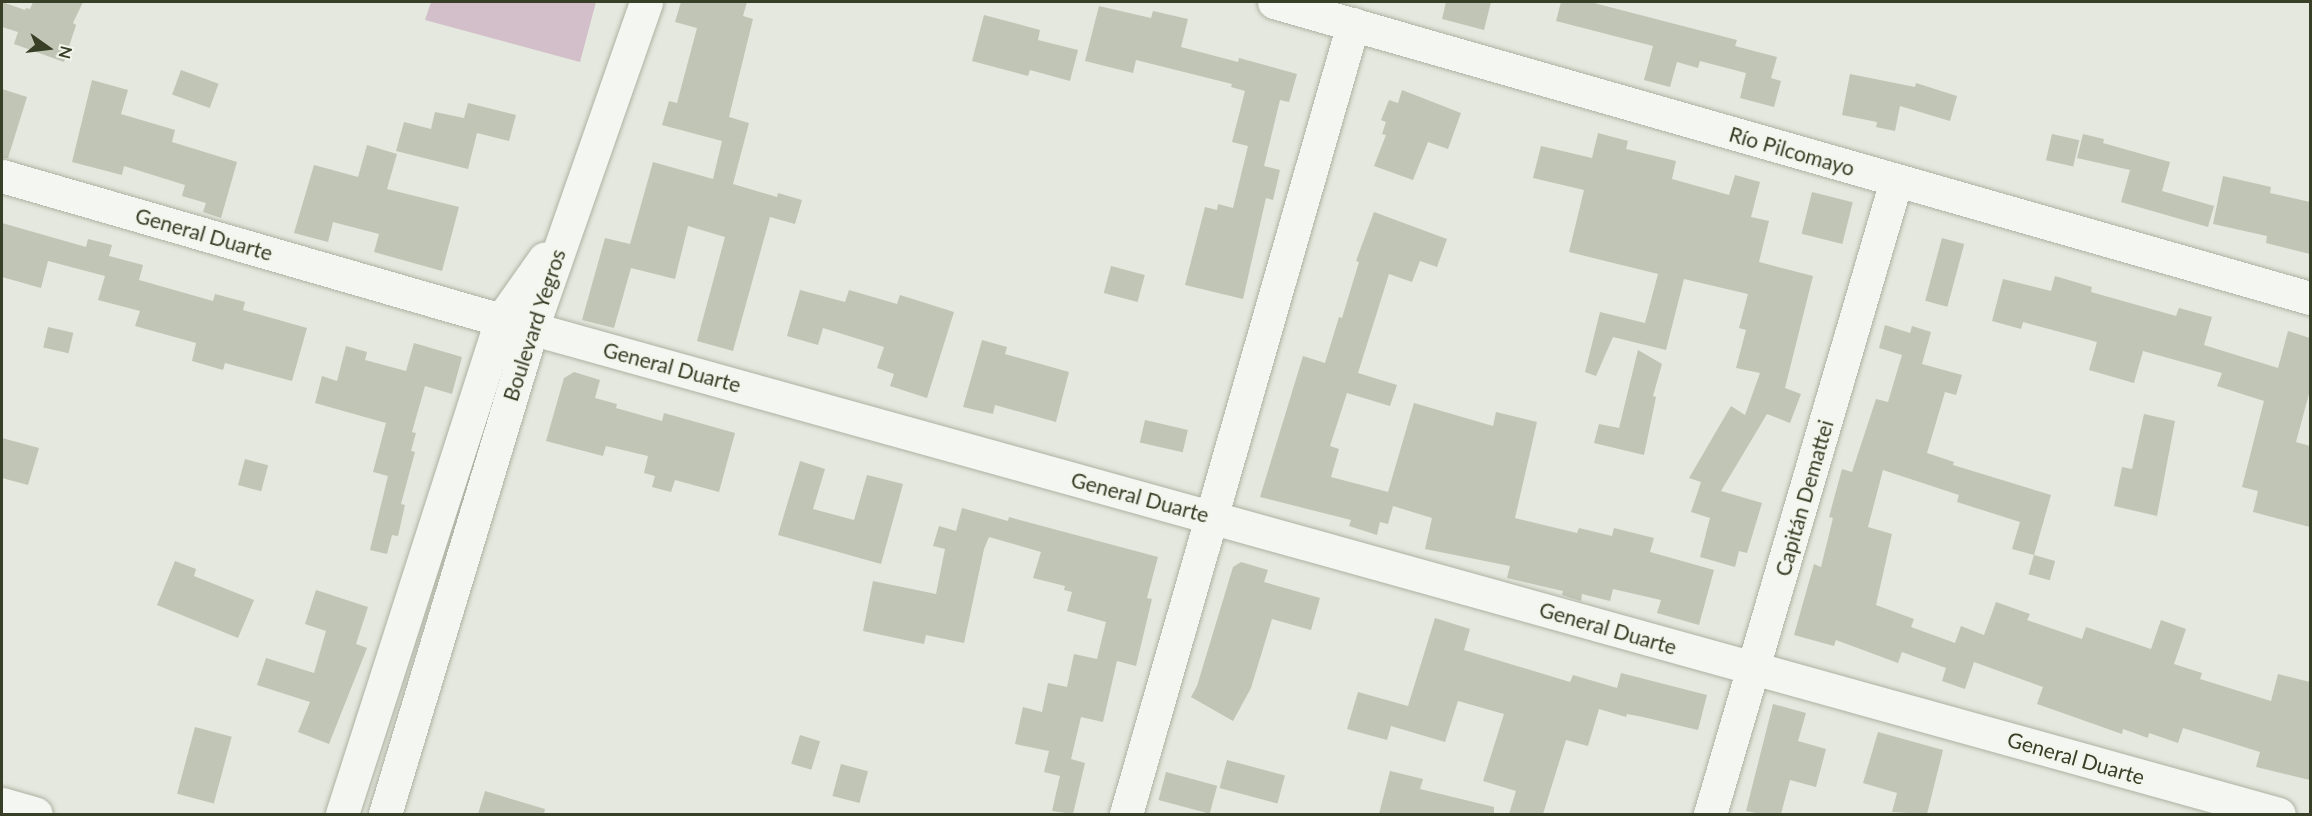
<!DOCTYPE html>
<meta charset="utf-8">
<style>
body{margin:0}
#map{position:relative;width:2312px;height:816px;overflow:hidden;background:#e5e8de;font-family:Lato,sans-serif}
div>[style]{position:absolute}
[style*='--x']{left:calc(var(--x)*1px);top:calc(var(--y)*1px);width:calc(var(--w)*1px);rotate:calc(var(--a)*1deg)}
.green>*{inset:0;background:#d2bfca}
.building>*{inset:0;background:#c0c5b5;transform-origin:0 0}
.roads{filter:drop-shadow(0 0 2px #adb2a3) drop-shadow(0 0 2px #adb2a3)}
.minor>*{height:33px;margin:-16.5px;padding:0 16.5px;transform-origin:16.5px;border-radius:16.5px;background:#f4f6f1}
span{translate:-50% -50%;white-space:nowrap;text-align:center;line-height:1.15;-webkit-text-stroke:5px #f3f5ed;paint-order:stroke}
.street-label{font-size:21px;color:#373f27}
.frame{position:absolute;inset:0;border:3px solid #373f27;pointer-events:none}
.north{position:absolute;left:18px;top:18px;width:60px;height:60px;-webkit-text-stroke:4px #f3f5ed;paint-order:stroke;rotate:104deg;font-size:16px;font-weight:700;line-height:24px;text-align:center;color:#373f27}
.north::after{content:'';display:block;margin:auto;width:21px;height:27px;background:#373f27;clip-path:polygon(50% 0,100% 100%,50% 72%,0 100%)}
</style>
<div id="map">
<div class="green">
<i style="clip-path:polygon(431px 2px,596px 2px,580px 62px,425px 20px)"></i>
</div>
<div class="building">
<i style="clip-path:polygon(2px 2px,25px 10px,26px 8px,30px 9px,33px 2px,83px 2px,73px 23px,76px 25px,64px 62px,14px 44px,18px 32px,2px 27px)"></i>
<i style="clip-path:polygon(681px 2px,747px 2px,743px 16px,753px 19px,729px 117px,749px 123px,733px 184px,777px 197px,778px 193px,802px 200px,795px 224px,770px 217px,733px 351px,697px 341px,725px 237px,688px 226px,675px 279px,631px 268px,614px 328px,582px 320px,605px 238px,630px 244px,653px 162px,713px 179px,722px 141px,662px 125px,669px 101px,677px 103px,697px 28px,675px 22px)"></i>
<i style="clip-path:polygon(1446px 2px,1491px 2px,1484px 30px,1442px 19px)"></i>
<i style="clip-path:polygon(1561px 2px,1590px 2px,1737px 40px,1735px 46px,1777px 57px,1771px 78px,1781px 81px,1774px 107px,1740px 98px,1746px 73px,1700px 61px,1698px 68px,1677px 62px,1670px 87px,1644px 80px,1653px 46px,1556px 21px)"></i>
<i style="clip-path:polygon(1099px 6px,1151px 18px,1153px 11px,1188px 19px,1181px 47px,1238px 62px,1239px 58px,1297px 74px,1289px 102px,1280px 100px,1264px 166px,1280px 170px,1273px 200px,1266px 198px,1243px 299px,1185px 285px,1205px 207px,1217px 210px,1218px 204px,1233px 208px,1248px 146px,1232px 142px,1245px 91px,1231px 87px,1232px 84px,1136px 60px,1133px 73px,1085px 61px)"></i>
<i style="clip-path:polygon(984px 15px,1040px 30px,1038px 40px,1078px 50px,1070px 81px,1030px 70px,1028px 76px,972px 61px)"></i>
<i style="left:181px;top:70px;width:40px;height:26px;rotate:20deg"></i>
<i style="clip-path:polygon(1850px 74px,1915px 87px,1916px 83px,1957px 96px,1950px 121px,1900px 106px,1895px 131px,1876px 127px,1877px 122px,1842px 115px)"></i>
<i style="clip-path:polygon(92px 80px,128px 90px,121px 114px,175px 130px,172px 142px,237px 162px,221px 218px,203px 212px,206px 203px,182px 196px,185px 185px,124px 166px,122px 175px,72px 162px)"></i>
<i style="clip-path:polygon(2px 89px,27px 97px,8px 158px,2px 158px)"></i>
<i style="clip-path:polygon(1402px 90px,1461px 113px,1448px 149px,1428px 142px,1413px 180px,1374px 166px,1386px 135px,1382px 134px,1386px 122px,1381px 120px,1389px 100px,1398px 103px)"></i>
<i style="clip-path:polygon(468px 103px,516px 115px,509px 141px,477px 133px,468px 169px,396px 151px,404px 122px,431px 129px,435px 112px,464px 118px)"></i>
<i style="clip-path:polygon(1598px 133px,1628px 141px,1626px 149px,1676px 161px,1672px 179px,1729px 195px,1735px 175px,1760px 182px,1751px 217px,1769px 221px,1759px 262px,1813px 276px,1785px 388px,1801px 394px,1790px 423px,1767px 414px,1721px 491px,1762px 503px,1747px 553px,1739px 551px,1735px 567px,1700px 557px,1710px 518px,1691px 512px,1701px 482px,1689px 478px,1731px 406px,1745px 415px,1760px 373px,1736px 368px,1746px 330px,1739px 328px,1748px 294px,1684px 279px,1666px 350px,1613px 337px,1596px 376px,1585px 372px,1600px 312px,1645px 323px,1658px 274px,1569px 252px,1584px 190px,1533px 178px,1541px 146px,1592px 158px)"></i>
<i style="left:2052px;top:134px;width:28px;height:27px;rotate:13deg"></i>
<i style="clip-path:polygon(2083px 134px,2104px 139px,2103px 143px,2170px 162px,2162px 191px,2214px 206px,2208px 227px,2121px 202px,2130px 170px,2077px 158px)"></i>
<i style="clip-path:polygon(367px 145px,397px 154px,387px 189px,459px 207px,442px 271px,374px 252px,379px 234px,333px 222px,328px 242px,294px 233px,314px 165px,358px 177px)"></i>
<i style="clip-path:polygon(2223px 176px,2271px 187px,2270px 193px,2310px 202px,2310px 254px,2266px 243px,2267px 236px,2213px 224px)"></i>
<i style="left:1812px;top:192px;width:42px;height:43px;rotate:14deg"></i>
<i style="clip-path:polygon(1374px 212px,1447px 239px,1437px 267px,1420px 261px,1412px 282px,1389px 274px,1358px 373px,1397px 385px,1390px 406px,1347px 393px,1330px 446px,1339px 449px,1331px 477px,1388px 492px,1414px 403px,1493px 426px,1496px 412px,1537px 422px,1515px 518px,1577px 533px,1579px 528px,1612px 536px,1614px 528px,1654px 538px,1650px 552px,1714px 570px,1699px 625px,1657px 613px,1661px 600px,1613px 589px,1610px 601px,1582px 594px,1581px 601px,1562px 595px,1563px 591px,1507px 578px,1510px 566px,1425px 549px,1432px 518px,1393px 506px,1388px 524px,1380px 522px,1377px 535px,1349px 526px,1351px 520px,1260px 497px,1303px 356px,1325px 363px,1339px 317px,1342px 318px,1359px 262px,1356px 261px)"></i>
<i style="clip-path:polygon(2px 223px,86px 247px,88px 239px,112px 245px,109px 256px,143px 265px,139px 280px,213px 301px,215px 294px,245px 302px,243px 310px,307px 328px,292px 381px,225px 363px,223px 370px,192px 361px,196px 343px,135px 326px,140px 311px,98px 300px,105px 276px,48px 261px,41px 288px,2px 277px)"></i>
<i style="left:1942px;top:238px;width:23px;height:65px;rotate:15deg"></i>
<i style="left:1111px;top:266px;width:35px;height:28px;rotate:15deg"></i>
<i style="clip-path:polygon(2055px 276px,2092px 287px,2091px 292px,2176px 316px,2179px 308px,2212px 317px,2204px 345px,2278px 368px,2288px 331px,2310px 338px,2310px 390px,2296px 442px,2310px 446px,2310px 527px,2253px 512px,2258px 491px,2242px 487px,2264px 401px,2217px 386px,2222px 373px,2143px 351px,2134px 383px,2089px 370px,2097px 342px,2023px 322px,2021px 329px,1992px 321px,2003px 279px,2051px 291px)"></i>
<i style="clip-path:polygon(800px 290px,845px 302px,849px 290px,897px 304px,900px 295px,954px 312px,927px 398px,890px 386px,894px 374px,877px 368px,884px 347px,823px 328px,818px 345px,787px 336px)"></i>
<i style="clip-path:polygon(1885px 325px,1910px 333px,1912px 326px,1931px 332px,1922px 364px,1962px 375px,1956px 395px,1945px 392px,1927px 453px,1954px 462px,1953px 465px,2051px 495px,2034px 555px,2012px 549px,2020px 522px,1957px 502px,1959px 495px,1883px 470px,1868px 527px,1892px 534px,1876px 605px,1914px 619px,1911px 627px,1955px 643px,1961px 626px,1984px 635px,1996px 602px,2030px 614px,2027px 620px,2082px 639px,2086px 627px,2151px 649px,2161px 620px,2186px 629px,2174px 664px,2202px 673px,2200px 679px,2271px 701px,2278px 674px,2310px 682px,2310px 780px,2256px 767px,2260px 752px,2183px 728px,2178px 743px,2149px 733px,2148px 738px,2123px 729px,2122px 734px,2057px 711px,2037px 704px,2043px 687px,1974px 662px,1965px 689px,1942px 681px,1946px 668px,1902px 652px,1898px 663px,1836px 640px,1834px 646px,1794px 635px,1814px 564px,1821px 567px,1833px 518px,1829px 517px,1842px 469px,1852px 472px,1876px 399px,1888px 402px,1902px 355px,1879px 348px)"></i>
<i style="left:48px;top:327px;width:26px;height:21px;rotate:13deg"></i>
<i style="clip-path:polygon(982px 340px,1007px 347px,1005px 354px,1069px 372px,1056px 422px,995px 405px,993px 414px,963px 407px)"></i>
<i style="clip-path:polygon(414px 343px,462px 357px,452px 394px,425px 386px,412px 432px,416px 433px,411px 451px,415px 452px,401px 504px,405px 505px,398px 536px,392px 535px,387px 554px,370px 550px,388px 476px,373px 472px,386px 423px,315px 403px,322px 376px,337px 381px,346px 346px,367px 352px,365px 360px,406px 371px)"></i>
<i style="clip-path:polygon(1638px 350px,1662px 364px,1653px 396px,1656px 397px,1644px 455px,1594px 443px,1599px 424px,1619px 428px)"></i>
<i style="clip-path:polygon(574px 372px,600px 380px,595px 398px,617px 404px,616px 408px,662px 421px,664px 413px,735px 433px,719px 492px,675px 480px,671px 492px,652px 487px,655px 476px,644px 473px,648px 456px,606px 446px,603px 456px,546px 441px,564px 378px)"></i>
<i style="clip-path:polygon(2144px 414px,2175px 421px,2157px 516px,2114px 506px,2122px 467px,2132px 469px)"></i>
<i style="left:1145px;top:420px;width:44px;height:23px;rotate:13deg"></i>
<i style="clip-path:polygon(2px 438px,39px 448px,28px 485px,2px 478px)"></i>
<i style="left:245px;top:459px;width:24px;height:27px;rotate:15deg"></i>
<i style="clip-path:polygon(800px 461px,825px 469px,813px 509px,854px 520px,867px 475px,903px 484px,881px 564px,778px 535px)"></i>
<i style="clip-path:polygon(962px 508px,1008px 521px,1009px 517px,1158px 557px,1147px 598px,1152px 599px,1136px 666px,1117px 661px,1103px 722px,1081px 717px,1071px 759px,1085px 763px,1073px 814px,1052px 811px,1060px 776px,1044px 772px,1049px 751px,1015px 744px,1023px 707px,1042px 712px,1048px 683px,1067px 687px,1074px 654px,1097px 659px,1106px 622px,1067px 611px,1072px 592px,1064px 590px,1065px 586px,1033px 578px,1041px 552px,989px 537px,984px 549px,964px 643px,926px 635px,924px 644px,863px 631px,873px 581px,936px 594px,945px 549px,933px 546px,939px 526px,956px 531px)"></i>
<i style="left:2034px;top:555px;width:22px;height:20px;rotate:16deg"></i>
<i style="clip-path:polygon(175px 561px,196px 569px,194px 576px,254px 600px,238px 638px,157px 605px)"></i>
<i style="clip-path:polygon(1241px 562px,1268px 570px,1264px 582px,1320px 598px,1311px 630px,1272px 619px,1251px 688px,1233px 721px,1191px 697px,1197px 686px,1233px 567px)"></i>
<i style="clip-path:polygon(316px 590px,368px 607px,356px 644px,367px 648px,329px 744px,298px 732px,310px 702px,257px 685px,266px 658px,314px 673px,326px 631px,305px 624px)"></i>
<i style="clip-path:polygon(1435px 618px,1470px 629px,1464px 650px,1570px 682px,1573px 675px,1617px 688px,1621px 673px,1707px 695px,1698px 730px,1643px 717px,1627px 714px,1626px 717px,1599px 709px,1588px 746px,1566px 740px,1543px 814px,1509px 814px,1516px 791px,1483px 781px,1504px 714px,1458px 701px,1445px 742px,1391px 726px,1387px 740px,1347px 729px,1358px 692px,1408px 706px)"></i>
<i style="clip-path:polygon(1773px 704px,1806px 713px,1798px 741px,1826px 749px,1816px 787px,1790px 780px,1781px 814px,1762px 814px,1746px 811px)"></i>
<i style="left:195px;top:727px;width:38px;height:69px;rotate:15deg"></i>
<i style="clip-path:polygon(1878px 732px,1943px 750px,1927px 814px,1892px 812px,1897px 793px,1863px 783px)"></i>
<i style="left:800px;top:735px;width:21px;height:30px;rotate:17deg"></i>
<i style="left:1227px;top:760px;width:60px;height:29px;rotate:15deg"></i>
<i style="left:841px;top:764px;width:28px;height:33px;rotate:15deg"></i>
<i style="clip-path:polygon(1390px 771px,1423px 779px,1420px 789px,1494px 807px,1494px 814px,1379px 814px)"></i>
<i style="left:1166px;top:772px;width:53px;height:29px;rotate:15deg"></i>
<i style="clip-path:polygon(485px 791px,545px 809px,544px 814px,478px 814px)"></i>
</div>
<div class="roads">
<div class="minor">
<i style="--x:1274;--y:2;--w:1077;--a:15.95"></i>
<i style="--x:2;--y:176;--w:519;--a:16.1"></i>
<i style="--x:501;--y:320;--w:1845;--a:15.53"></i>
<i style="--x:2;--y:804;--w:35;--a:16"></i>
<i style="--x:342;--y:814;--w:519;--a:-72.16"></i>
<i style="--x:501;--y:320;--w:75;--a:-54.8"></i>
<i style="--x:385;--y:814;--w:508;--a:-73.17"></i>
<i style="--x:532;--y:328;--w:345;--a:-70.7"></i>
<i style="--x:1126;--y:814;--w:822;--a:-73.97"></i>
<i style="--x:1710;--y:814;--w:660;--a:-73.63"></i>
</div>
</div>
<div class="street-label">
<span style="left:1792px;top:151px;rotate:16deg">Río Pilcomayo</span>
<span style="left:204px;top:234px;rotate:16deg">General Duarte</span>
<span style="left:534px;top:325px;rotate:-72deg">Boulevard Yegros</span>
<span style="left:672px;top:367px;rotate:15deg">General Duarte</span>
<span style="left:1140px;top:497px;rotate:15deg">General Duarte</span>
<span style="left:1804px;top:498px;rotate:-74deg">Capitán Demattei</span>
<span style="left:1608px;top:628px;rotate:16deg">General Duarte</span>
<span style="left:2076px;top:758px;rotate:16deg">General Duarte</span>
</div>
<div class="frame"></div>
<div class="north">N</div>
</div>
